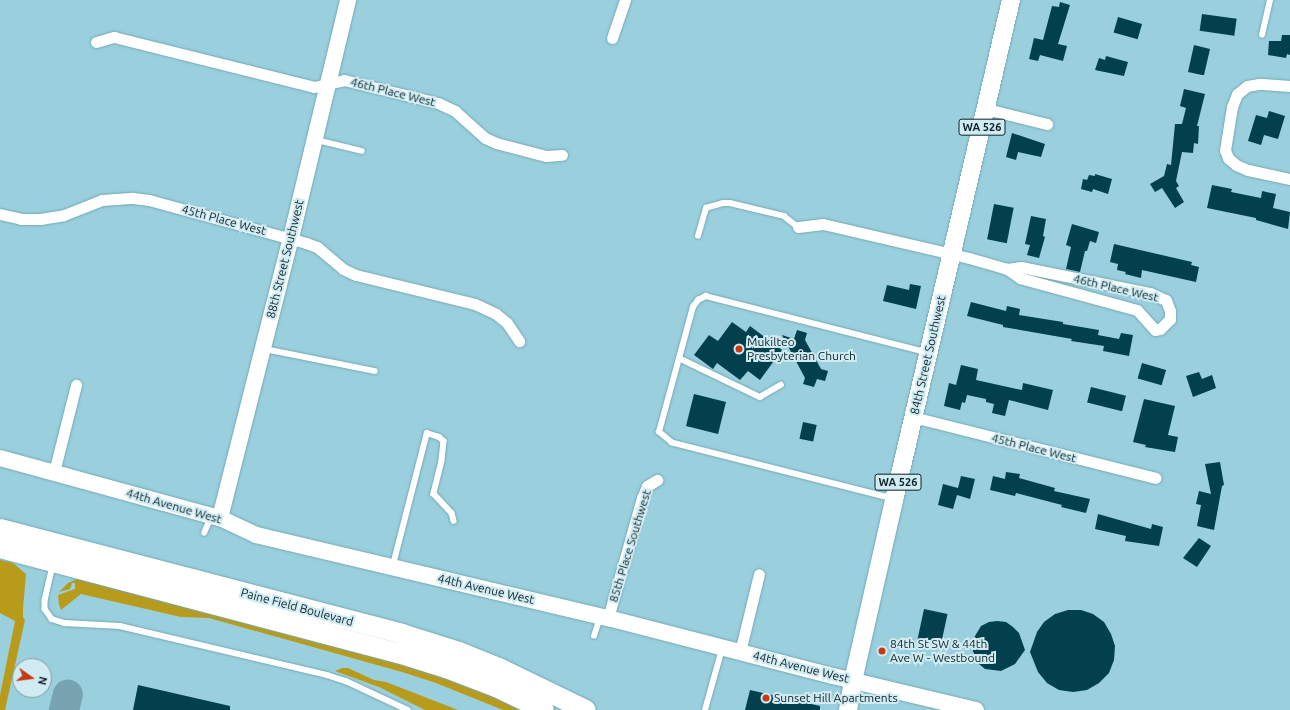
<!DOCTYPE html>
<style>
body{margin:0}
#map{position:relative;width:1290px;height:710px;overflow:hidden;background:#9acfdd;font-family:Ubuntu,sans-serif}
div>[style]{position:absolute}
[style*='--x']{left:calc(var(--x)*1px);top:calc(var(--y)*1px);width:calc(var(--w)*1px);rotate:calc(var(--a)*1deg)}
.green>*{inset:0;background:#b89b1a}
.taxiway>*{height:30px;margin:-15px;padding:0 15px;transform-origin:15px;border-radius:15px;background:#77a4b0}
.building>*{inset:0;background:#01404c;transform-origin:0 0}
.roads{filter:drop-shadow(0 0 1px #73a8b5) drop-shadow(0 0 1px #73a8b5)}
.lane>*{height:5.5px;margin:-2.75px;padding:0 2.75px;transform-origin:2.75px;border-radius:2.75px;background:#fff}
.street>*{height:11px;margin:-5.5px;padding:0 5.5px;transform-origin:5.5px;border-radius:5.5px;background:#fff}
.secondary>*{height:16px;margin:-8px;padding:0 8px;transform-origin:8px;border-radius:8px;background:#fff}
.primary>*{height:18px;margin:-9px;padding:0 9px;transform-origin:9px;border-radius:9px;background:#fff}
.highway>*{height:20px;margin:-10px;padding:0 10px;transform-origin:10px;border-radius:10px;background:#fff}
.dots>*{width:11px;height:11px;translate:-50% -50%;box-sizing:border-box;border:2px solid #d1ebf2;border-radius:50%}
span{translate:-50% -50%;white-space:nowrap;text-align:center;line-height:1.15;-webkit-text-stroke:4px #d1ebf2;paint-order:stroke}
.shield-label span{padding:1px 3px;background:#d1ebf2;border:1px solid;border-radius:3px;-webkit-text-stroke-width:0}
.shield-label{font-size:11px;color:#0c2227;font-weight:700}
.street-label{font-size:12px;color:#0c2227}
.poi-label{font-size:12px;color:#0c2227}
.left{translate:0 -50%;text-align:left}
.north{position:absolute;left:12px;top:658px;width:40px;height:40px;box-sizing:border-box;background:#d1ebf2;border:1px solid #829ba1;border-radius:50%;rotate:104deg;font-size:11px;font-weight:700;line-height:16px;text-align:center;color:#0c2227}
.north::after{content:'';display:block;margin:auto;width:14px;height:18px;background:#c33a13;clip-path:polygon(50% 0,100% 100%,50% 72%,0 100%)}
</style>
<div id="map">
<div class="green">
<i style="clip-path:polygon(0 560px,13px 563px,26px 574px,23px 609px,23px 617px,25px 620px,5px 710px,0 710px,0 695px,15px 621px,0 613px)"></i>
<i style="clip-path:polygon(77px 579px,99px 584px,393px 661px,475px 688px,525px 710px,503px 710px,436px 683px,402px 672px,209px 618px,181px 617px,81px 594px,61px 610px,59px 605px,58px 595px,75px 589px,75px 583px,72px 583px,70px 589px,59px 592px,68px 583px)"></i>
<i style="clip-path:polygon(342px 668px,348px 668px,374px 680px,386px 682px,458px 710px,425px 710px,379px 687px,335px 671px)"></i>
</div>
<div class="taxiway">
<i style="--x:64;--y:710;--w:16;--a:-76"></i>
</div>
<div class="building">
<i style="clip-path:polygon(1060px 2px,1070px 5px,1058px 44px,1067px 46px,1063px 61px,1040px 55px,1038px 61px,1029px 59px,1034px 38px,1043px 40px,1052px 6px,1059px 7px)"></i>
<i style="left:1202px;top:14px;width:35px;height:17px;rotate:8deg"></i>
<i style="left:1118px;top:17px;width:25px;height:16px;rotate:16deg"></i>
<i style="clip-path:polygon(1282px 35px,1290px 35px,1290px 55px,1287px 54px,1286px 58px,1268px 55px,1269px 41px,1281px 41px)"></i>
<i style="clip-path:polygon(1194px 45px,1210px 49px,1204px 75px,1202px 75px,1188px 72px)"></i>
<i style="clip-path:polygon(1106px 56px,1128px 62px,1124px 76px,1095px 70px,1099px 58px,1105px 60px)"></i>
<i style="clip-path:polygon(1184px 89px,1205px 94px,1197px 126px,1199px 126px,1198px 144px,1194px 143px,1193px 153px,1182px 152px,1176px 181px,1179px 186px,1176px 188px,1184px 202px,1175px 208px,1162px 188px,1155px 192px,1150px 184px,1164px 176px,1167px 164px,1171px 165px,1175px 124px,1182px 124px,1186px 108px,1180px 106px)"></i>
<i style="clip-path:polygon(1269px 111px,1285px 116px,1278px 139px,1264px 135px,1261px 145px,1248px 141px,1256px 115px,1267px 118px)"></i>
<i style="clip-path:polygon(1012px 133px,1045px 144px,1041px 157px,1018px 152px,1016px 160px,1006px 157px)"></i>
<i style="clip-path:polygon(1095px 174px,1112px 179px,1108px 194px,1093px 189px,1092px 192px,1081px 189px,1083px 179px,1087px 180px,1089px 175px,1095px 176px)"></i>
<i style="clip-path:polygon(1212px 185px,1232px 189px,1231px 192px,1261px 198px,1262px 191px,1276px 194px,1273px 208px,1290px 212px,1288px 229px,1256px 220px,1256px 218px,1207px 208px)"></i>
<i style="left:994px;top:204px;width:20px;height:36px;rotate:11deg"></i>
<i style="clip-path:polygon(1031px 216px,1046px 219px,1043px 236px,1045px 237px,1039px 258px,1027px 255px,1030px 245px,1025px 244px)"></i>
<i style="clip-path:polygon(1072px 224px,1099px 232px,1096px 243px,1090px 241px,1087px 251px,1085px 251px,1080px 272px,1066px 269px,1071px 247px,1066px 245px)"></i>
<i style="clip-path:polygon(1114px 244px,1192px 262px,1191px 265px,1199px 267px,1196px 282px,1142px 270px,1141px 278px,1125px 274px,1126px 272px,1117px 270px,1118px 264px,1110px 262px)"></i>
<i style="clip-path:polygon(910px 284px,921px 286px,916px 309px,883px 301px,887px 285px,909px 290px)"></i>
<i style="clip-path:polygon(971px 302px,1006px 311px,1007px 306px,1020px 309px,1019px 315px,1063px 322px,1063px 324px,1099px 330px,1098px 335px,1119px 339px,1121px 333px,1133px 335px,1129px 356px,1103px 351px,1104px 346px,1071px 341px,1072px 339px,1003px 327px,1003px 325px,967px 316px)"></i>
<i style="clip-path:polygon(732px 322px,746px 332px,750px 326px,782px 350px,760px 380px,748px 371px,740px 380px,717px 363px,713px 369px,694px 355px,709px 335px,718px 341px)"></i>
<i style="clip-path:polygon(797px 330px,807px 333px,805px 340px,821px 369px,828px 371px,825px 381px,817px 379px,814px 387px,803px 384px,805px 378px,782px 335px,794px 339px)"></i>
<i style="left:1142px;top:363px;width:25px;height:16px;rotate:16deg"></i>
<i style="clip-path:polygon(961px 365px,978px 369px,976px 380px,1022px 390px,1023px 383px,1053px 390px,1048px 410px,1009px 400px,1005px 416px,992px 413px,994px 404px,986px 402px,986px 399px,967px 395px,965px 403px,962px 402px,960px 410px,944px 406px,949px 383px,956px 385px)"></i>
<i style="clip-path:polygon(1199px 372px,1202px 379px,1212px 375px,1216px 388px,1193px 397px,1186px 376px)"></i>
<i style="left:1091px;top:387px;width:36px;height:16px;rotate:14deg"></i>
<i style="left:694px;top:394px;width:33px;height:33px;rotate:14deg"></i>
<i style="clip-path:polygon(1144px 399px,1175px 406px,1168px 435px,1178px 437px,1175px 452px,1145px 447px,1146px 445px,1133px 442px)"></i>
<i style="left:803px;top:422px;width:14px;height:17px;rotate:12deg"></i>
<i style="clip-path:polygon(1220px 462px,1224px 485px,1222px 486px,1214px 530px,1197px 526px,1201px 505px,1196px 504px,1199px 491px,1211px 494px,1205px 464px)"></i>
<i style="clip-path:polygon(1006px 472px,1020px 474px,1019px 478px,1055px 488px,1054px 491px,1090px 499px,1086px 513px,1061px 507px,1062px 505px,1016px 493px,1015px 496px,990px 490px,993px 476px,1005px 479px)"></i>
<i style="clip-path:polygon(961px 476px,975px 479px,970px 499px,957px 495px,953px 509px,938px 505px,943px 484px,958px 488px)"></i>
<i style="clip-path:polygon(1098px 514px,1151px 529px,1152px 524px,1163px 527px,1159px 546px,1125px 541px,1126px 536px,1095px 529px)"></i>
<i style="clip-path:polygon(1199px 538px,1211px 546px,1197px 567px,1183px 558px)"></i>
<i style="left:924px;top:609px;width:24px;height:32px;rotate:12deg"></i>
<i style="clip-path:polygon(1068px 610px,1081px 610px,1093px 614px,1104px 622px,1111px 634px,1115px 646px,1114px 660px,1109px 673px,1099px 683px,1087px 690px,1073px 692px,1059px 690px,1047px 683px,1038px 672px,1030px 652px,1037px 632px,1044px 622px,1055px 614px)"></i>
<i style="clip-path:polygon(997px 621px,1006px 622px,1013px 627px,1019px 633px,1025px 650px,1015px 664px,1001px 671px,985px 669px,979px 664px,972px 649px,972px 641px,981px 626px,989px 622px)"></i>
<i style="clip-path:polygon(138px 685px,230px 706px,230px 710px,133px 710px)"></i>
<i style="clip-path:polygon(750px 690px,820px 706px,820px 710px,745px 710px)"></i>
</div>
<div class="roads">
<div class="lane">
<i style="--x:1262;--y:35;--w:36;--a:-77"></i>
<i style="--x:317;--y:140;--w:46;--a:13.7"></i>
<i style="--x:698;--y:236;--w:29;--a:-74"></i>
<i style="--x:706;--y:208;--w:18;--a:-16"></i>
<i style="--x:723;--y:203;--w:7;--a:0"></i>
<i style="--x:730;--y:203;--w:56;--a:13.5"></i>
<i style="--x:784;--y:216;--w:18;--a:38"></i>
<i style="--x:265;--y:349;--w:112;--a:11.3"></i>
<i style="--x:679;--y:358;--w:90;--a:25.7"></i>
<i style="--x:760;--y:397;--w:24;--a:-30"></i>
<i style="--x:893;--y:499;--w:228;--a:-165.8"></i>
<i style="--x:672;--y:443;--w:17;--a:-140"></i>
<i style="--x:659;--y:432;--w:130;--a:-74.8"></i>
<i style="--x:693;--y:307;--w:9;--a:-54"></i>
<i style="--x:698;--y:300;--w:9;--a:-27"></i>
<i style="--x:706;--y:296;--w:227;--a:14.3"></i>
<i style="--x:204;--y:533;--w:17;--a:-66"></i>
<i style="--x:393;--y:565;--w:136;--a:-75.6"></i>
<i style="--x:427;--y:433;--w:13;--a:18"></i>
<i style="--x:439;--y:437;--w:6;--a:39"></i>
<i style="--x:444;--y:441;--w:20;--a:96"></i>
<i style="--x:442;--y:461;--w:34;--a:104"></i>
<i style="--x:434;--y:494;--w:26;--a:47"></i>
<i style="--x:452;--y:513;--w:8;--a:76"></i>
<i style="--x:53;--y:566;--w:35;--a:103"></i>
<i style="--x:45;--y:600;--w:9;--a:90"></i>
<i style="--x:45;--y:609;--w:12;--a:55"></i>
<i style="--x:52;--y:619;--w:13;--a:18"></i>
<i style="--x:64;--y:623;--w:56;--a:3.1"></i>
<i style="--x:120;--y:626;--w:213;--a:13.3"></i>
<i style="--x:327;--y:675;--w:20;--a:18"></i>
<i style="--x:346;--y:681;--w:68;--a:25.1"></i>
<i style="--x:594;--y:636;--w:20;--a:-72"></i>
<i style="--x:705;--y:710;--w:63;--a:-74.4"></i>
</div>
<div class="street">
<i style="--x:612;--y:38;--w:40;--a:-71.1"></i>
<i style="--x:96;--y:42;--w:19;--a:-16"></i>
<i style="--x:114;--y:37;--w:206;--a:14"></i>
<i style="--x:314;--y:87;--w:31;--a:-13"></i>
<i style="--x:344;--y:80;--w:97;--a:13.7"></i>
<i style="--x:438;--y:103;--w:19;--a:25"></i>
<i style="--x:455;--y:111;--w:40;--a:42"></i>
<i style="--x:485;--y:138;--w:12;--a:24"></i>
<i style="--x:496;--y:143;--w:52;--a:14.6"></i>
<i style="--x:546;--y:156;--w:16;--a:-4"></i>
<i style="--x:1290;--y:86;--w:31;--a:-176"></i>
<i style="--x:1259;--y:84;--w:12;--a:171"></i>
<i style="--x:1247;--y:86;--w:13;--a:141"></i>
<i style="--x:1237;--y:94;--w:14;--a:111"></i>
<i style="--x:1232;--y:107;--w:44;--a:99.2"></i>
<i style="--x:1225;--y:150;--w:9;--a:69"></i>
<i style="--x:1228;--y:158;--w:11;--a:41"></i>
<i style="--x:1236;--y:165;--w:13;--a:23"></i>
<i style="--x:1248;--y:170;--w:43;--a:12.1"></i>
<i style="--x:986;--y:109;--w:63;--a:13.8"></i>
<i style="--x:0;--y:214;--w:22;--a:13"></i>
<i style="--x:21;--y:219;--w:19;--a:0"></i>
<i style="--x:40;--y:219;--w:24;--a:-9"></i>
<i style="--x:64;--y:215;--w:41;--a:-21.5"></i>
<i style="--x:102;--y:200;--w:31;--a:-4"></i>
<i style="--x:133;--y:198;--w:16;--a:7"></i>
<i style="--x:149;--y:200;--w:163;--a:15.3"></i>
<i style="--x:306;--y:243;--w:12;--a:20"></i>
<i style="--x:317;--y:247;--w:34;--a:40"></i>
<i style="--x:343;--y:269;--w:14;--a:25"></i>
<i style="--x:356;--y:275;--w:122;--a:13.7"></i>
<i style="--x:475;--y:304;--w:23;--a:25"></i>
<i style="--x:496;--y:314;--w:14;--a:39"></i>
<i style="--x:507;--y:323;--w:22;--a:56"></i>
<i style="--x:798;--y:227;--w:25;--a:-7"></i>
<i style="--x:823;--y:224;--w:150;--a:13.1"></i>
<i style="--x:969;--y:258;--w:40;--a:16"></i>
<i style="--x:1007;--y:269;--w:14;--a:-8"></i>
<i style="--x:1021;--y:267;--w:132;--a:11.4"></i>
<i style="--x:1150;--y:293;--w:17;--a:24"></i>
<i style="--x:1166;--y:300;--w:12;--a:70"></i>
<i style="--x:1170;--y:311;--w:8;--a:90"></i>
<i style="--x:1170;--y:319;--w:14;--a:135"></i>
<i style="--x:1160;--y:329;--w:5;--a:169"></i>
<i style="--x:1155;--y:330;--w:27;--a:-132"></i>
<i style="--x:1137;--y:310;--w:121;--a:-164.7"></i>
<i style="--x:1020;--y:278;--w:16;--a:-145"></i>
<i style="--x:913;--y:417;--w:250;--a:14.1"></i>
<i style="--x:54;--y:472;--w:90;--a:-75.8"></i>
<i style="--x:608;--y:618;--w:125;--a:-74.2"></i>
<i style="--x:642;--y:498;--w:13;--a:-67"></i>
<i style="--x:647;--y:486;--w:12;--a:-31"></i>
<i style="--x:740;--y:652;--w:80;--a:-76.3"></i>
</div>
<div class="secondary">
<i style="--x:0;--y:458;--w:228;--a:15.3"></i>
<i style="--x:220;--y:518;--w:40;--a:25"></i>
<i style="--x:256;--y:535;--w:362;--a:13.3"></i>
<i style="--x:608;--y:618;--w:232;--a:14.5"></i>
<i style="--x:833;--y:676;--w:147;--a:13.4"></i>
<i style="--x:220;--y:518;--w:289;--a:-75.8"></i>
<i style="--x:291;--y:238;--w:245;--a:-76.5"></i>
</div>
<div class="primary">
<i style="--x:848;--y:710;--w:29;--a:-80"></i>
<i style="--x:853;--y:681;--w:186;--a:-77.2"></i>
<i style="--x:894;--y:500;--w:514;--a:-76.83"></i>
</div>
<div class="highway">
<i style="--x:0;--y:529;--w:415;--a:14.6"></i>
<i style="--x:402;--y:634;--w:60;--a:17.5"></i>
<i style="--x:459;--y:652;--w:45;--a:22"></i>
<i style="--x:501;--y:669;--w:94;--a:25.8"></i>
<i style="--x:0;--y:548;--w:412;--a:14.8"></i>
<i style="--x:398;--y:653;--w:50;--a:17.4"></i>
<i style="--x:446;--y:668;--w:53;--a:20.8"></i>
<i style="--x:496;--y:687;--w:53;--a:25.6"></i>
</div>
</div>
<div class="dots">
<i style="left:739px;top:349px;background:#c33a13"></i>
<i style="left:882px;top:651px;background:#c33a13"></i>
<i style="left:766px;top:698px;background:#c33a13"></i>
</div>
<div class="shield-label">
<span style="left:982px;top:127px">WA 526</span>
<span style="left:898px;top:482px">WA 526</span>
</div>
<div class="street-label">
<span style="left:393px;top:92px;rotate:14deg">46th Place West</span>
<span style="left:224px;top:220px;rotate:15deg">45th Place West</span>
<span style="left:285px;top:259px;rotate:-76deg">88th Street Southwest</span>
<span style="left:1116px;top:288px;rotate:13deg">46th Place West</span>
<span style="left:928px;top:355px;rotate:-77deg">84th Street Southwest</span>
<span style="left:1034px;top:448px;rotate:14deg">45th Place West</span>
<span style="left:174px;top:506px;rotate:16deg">44th Avenue West</span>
<span style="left:630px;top:546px;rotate:-73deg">85th Place Southwest</span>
<span style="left:486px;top:589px;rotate:13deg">44th Avenue West</span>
<span style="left:297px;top:607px;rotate:15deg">Paine Field Boulevard</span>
<span style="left:801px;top:667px;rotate:14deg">44th Avenue West</span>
</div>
<div class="poi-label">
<span class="left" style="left:747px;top:349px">Mukilteo<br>Presbyterian Church</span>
<span class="left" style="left:890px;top:651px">84th St SW &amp; 44th<br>Ave W - Westbound</span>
<span class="left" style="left:774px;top:698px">Sunset Hill Apartments</span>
</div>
<div class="north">N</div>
</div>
